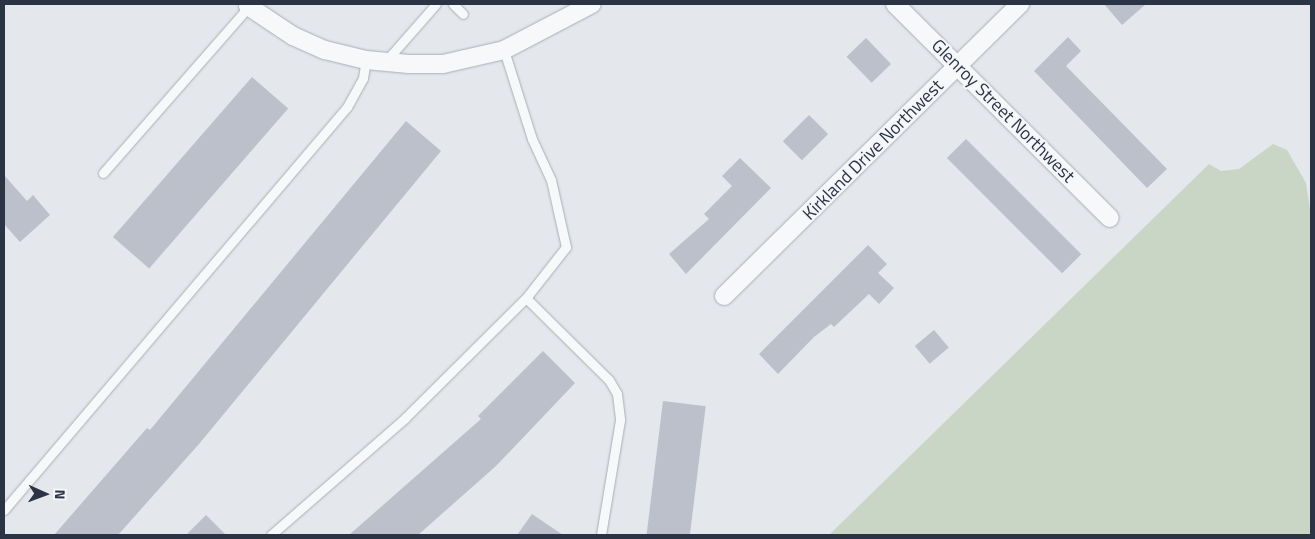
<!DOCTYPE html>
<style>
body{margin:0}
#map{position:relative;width:1315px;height:539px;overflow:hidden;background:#e4e7ec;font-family:"Titillium Web",sans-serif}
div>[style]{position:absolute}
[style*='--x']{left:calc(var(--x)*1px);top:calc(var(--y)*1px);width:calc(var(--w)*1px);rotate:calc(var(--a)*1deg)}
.green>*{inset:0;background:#c9d6c5}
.building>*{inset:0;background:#bbc0ca;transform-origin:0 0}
.roads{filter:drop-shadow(0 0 1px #a9aeb7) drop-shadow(0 0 1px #a9aeb7)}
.lane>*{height:9px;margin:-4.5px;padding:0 4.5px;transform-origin:4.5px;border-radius:4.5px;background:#f7f8fa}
.street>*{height:18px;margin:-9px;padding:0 9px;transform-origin:9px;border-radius:9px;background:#f7f8fa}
span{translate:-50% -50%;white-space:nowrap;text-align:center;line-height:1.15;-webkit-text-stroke:4px #f4f6f9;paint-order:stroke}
.street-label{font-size:18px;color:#2b3445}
.frame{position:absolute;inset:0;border:5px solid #2b3445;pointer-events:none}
.north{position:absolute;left:20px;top:469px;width:50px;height:50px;-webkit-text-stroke:4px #f4f6f9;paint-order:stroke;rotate:92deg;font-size:14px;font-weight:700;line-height:20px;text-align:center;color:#2b3445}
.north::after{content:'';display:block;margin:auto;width:18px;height:22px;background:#2b3445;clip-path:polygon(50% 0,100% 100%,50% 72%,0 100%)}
</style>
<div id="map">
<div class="green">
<i style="clip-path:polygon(1273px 144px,1287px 150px,1306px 183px,1311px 216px,1311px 535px,829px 535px,1209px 164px,1221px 171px,1239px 169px)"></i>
</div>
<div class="building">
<i style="clip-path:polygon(1104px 4px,1146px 4px,1122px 25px)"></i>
<i style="clip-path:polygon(1068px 37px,1081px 51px,1066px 66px,1167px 169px,1147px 188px,1034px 71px)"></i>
<i style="left:866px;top:38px;width:36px;height:27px;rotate:46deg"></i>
<i style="left:252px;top:77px;width:48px;height:212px;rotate:41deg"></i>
<i style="left:809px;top:115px;width:27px;height:37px;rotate:45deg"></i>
<i style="clip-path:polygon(406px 121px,441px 151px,199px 444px,118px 535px,54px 535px,147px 428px,150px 430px)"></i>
<i style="left:966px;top:139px;width:163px;height:27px;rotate:45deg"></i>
<i style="clip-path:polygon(740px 158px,771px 188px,686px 274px,669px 254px,709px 219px,704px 214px,732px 186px,722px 176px)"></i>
<i style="clip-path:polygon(4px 175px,27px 201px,33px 195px,50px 215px,20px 242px,4px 224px)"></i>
<i style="clip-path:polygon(868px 245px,887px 264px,878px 273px,894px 288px,879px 304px,869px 294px,834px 327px,831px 324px,814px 337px,778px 374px,759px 354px)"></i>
<i style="left:934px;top:330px;width:23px;height:25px;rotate:50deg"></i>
<i style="clip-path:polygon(543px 351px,575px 383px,496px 466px,418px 535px,349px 535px,481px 419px,478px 416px)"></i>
<i style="left:663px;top:401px;width:43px;height:135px;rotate:7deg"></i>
<i style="clip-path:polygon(532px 514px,563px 535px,517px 535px)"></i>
<i style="clip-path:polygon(206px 515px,226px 535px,186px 535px)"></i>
</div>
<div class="roads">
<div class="lane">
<i style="--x:453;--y:4;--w:14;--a:45"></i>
<i style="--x:385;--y:62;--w:77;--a:-48.7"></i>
<i style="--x:103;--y:173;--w:225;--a:-48.8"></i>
<i style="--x:526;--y:298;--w:117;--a:44.7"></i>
<i style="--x:609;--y:380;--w:16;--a:60"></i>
<i style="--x:617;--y:394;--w:26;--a:83"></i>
<i style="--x:620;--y:420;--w:117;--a:99.4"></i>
<i style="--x:4;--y:510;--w:529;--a:-49.6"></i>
<i style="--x:347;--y:107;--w:33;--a:-61"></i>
<i style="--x:363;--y:78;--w:18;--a:-81"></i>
<i style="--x:271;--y:535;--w:178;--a:-41.1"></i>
<i style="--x:405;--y:418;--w:170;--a:-44.8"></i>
<i style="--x:526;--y:298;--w:65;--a:-51.9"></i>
<i style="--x:566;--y:247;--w:69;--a:-102.6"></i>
<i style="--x:551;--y:180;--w:45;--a:-114.9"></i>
<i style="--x:532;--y:139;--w:93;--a:-107.5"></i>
</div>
<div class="street">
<i style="--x:895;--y:4;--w:303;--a:44.9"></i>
<i style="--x:248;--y:6;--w:54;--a:33.7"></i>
<i style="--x:293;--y:36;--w:35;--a:24"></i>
<i style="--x:325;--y:50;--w:42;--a:13.7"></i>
<i style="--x:366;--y:60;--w:43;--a:5.3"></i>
<i style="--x:409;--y:64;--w:34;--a:0"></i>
<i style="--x:443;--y:64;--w:63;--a:-12.9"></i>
<i style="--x:504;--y:50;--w:99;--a:-27.6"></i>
<i style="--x:724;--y:296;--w:416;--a:-44.6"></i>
</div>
</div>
<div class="street-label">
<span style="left:1003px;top:111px;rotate:45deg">Glenroy Street Northwest</span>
<span style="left:873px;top:150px;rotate:-45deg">Kirkland Drive Northwest</span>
</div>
<div class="frame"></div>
<div class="north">N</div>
</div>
